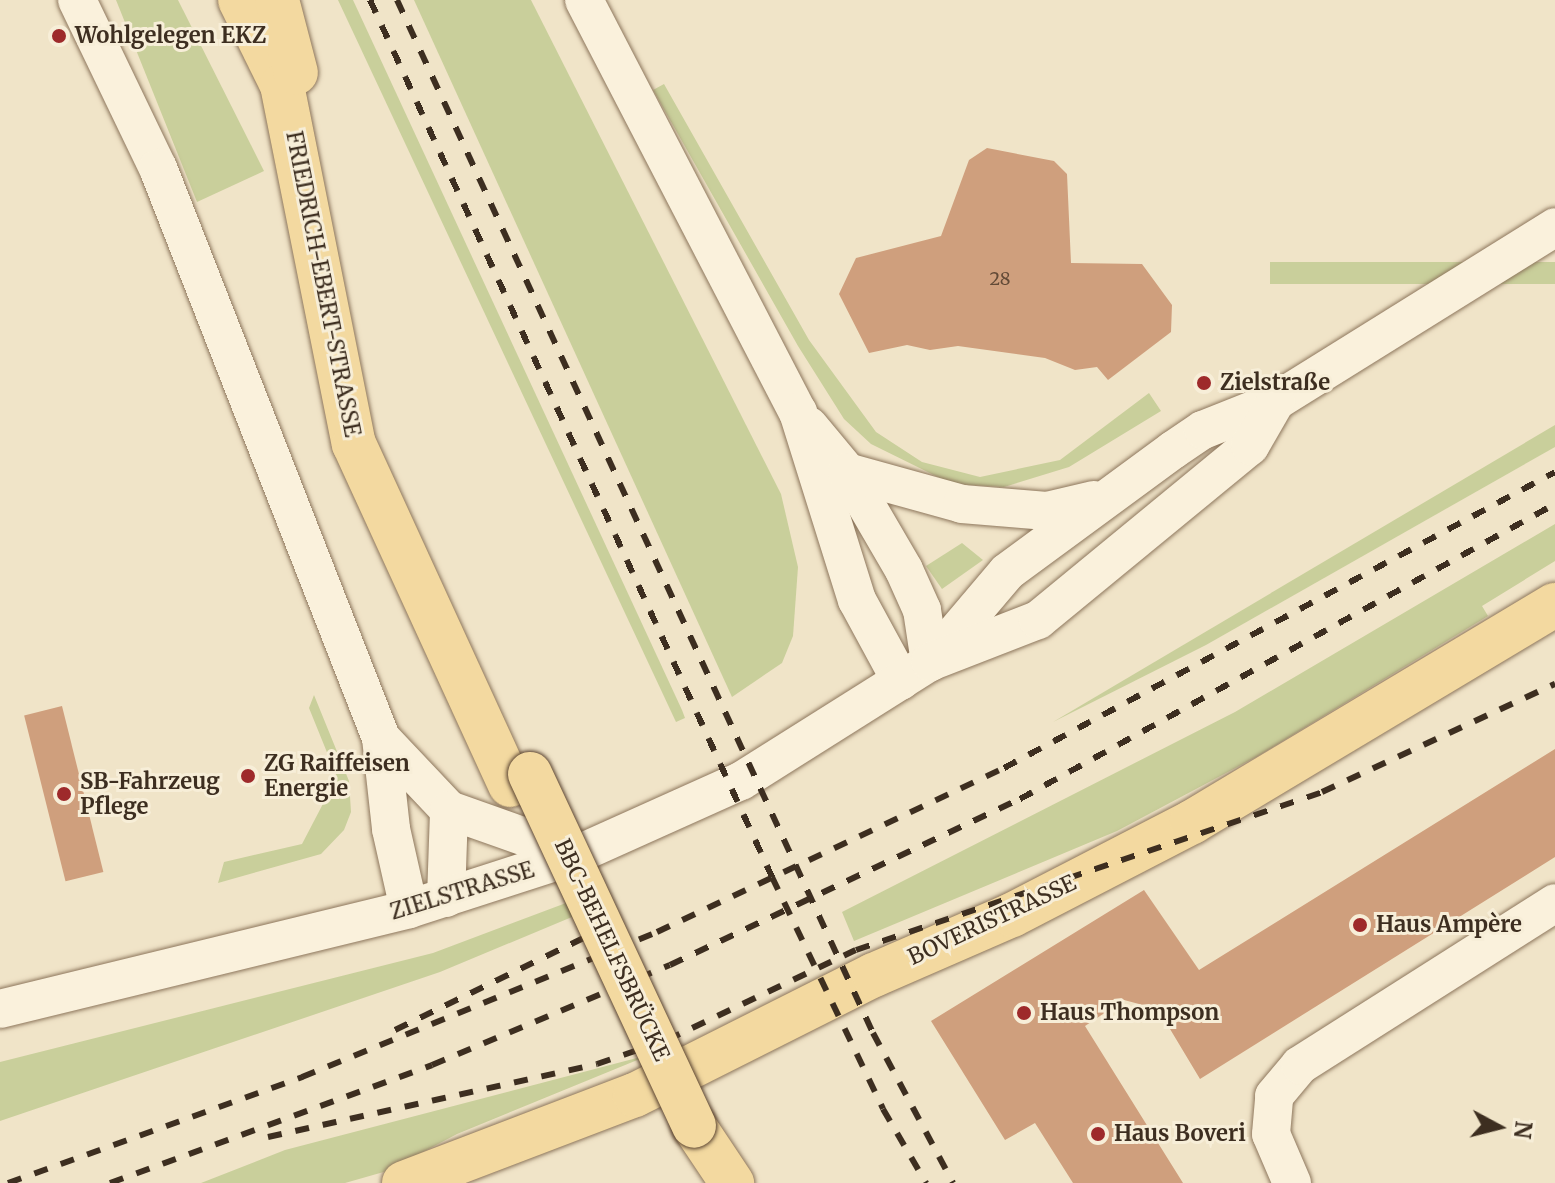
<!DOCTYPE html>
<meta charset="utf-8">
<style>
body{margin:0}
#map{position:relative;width:1555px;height:1183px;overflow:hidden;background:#f0e4c8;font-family:Merriweather,serif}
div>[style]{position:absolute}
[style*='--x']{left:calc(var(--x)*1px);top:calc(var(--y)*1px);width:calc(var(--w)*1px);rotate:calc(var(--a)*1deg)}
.green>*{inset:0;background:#c9cf9b;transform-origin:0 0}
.building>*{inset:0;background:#cf9f7d;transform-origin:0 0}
.roads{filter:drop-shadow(0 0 2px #8d765c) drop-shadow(0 0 2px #8d765c)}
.minor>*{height:38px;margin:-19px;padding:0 19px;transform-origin:19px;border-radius:19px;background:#faf1dc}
.major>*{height:44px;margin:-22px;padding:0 22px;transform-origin:22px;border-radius:22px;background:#f3d9a0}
.rail>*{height:6px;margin-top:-3px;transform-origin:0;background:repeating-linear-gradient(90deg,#3d2e20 0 14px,transparent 0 28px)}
.bridges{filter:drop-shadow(0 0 2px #5b4430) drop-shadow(0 0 2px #5b4430)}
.major-bridge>*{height:44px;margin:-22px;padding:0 22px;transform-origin:22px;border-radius:22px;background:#f3d9a0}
.dots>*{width:22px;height:22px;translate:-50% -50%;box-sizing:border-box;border:4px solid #f7eed8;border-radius:50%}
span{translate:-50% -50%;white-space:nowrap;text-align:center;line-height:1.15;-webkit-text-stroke:6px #f7eed8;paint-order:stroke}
.number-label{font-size:18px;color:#624a37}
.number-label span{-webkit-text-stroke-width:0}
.poi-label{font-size:22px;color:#3d2e20;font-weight:700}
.left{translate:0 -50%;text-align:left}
.street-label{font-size:22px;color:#3d2e20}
.north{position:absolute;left:1459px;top:1087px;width:80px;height:80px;-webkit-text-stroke:6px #f7eed8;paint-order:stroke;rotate:97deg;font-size:22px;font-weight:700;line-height:32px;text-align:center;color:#3d2e20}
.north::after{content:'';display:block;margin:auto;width:28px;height:36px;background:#3d2e20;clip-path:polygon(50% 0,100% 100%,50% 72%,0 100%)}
</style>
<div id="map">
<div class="green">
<i style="clip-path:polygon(116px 0,178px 0,264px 171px,197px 202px)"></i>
<i style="clip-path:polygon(338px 0,353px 0,682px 710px,685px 718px,676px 722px)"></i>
<i style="clip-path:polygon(414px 0,531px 0,781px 494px,798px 567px,793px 636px,782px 663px,732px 697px)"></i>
<i style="clip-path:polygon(664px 84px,809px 340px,876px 432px,922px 462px,980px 477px,1060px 460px,1149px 393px,1161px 411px,1069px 467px,1004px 487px,952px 484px,871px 444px,844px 419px,798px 346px,653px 90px)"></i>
<i style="left:1555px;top:262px;width:22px;height:285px;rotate:90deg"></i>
<i style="clip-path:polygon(1555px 425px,1555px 447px,1206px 645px,1053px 722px)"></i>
<i style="clip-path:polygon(1555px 524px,1555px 561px,1482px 606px,1488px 616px,1258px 756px,1117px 831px,854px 941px,842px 912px,1235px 712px)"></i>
<i style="clip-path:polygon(962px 543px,983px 560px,942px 589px,926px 566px)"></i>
<i style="clip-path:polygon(314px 695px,349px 781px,351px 812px,344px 830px,321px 854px,218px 883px,224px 862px,302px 844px,337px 777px,309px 708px)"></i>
<i style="clip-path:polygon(598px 891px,603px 904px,440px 972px,0 1121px,0 1062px,433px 953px)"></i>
<i style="clip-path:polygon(652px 1054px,457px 1134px,387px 1171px,345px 1183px,201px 1183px,285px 1150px)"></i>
</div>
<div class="building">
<i style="clip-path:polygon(987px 148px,1054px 161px,1067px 174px,1071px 263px,1142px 264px,1172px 305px,1171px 332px,1108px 380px,1097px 367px,1075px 370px,1045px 358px,958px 346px,930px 350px,907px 345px,869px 353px,839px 294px,856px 258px,941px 236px,969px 160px)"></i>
<i style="left:62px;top:706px;width:171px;height:39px;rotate:76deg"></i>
<i style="clip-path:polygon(1555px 749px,1555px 857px,1200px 1079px,1158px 1009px,1124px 1000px,1085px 1026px,1183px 1183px,1073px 1183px,1035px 1123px,1005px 1140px,931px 1021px,1144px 890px,1199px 970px)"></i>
</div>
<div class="roads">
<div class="minor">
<i style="--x:77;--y:0;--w:187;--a:64.3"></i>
<i style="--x:158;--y:168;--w:612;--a:68.63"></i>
<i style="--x:381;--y:738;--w:92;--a:83.7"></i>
<i style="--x:391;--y:829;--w:82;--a:77.3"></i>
<i style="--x:584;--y:0;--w:464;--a:62.6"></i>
<i style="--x:798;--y:412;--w:197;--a:72.6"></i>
<i style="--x:857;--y:600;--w:92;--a:61.5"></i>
<i style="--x:809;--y:426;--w:60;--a:50.4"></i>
<i style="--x:847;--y:472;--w:113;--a:59.8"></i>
<i style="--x:904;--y:570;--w:44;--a:65.8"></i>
<i style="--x:922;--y:610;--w:53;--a:81.3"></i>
<i style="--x:847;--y:472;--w:119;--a:15.5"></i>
<i style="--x:962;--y:504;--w:85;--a:4.7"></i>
<i style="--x:1047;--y:511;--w:48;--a:-13.2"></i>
<i style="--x:935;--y:657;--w:111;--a:-49.7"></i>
<i style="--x:1007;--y:572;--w:206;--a:-36.3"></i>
<i style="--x:1173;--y:450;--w:36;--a:-34"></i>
<i style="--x:1203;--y:430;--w:79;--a:-21.7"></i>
<i style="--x:1276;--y:401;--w:329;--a:-31.9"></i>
<i style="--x:381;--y:738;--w:99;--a:46.6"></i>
<i style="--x:449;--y:810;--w:135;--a:19.5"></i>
<i style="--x:446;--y:898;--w:88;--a:-88"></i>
<i style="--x:0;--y:1009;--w:421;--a:-13.7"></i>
<i style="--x:409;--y:909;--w:176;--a:-17.9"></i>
<i style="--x:576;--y:855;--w:181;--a:-24.2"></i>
<i style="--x:741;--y:781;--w:223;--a:-32.2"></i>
<i style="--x:930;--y:662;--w:116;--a:-21.3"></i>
<i style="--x:1038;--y:620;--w:274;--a:-39.4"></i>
<i style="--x:1250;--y:446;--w:52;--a:-60"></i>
<i style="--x:1292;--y:1183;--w:53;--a:-113.2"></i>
<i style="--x:1271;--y:1134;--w:38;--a:-85"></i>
<i style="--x:1274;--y:1096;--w:40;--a:-50"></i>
<i style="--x:1300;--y:1065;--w:302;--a:-32.4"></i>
</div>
<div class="major">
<i style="--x:240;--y:0;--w:95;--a:63.7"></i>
<i style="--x:282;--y:85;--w:366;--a:78.7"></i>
<i style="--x:354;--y:444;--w:375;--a:65.4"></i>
<i style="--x:277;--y:0;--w:75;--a:75.4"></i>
<i style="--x:694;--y:1126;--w:69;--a:56.3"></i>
<i style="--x:404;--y:1183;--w:247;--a:-20.9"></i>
<i style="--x:635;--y:1095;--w:267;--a:-26.7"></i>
<i style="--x:874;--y:975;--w:150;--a:-23.5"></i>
<i style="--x:1012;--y:915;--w:203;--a:-27.3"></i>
<i style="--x:1192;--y:822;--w:423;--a:-30.9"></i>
</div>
</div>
<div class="rail">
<i style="--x:370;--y:0;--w:965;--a:65.37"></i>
<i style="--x:772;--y:877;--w:257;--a:64.4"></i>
<i style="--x:883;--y:1109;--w:86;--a:59.8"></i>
<i style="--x:397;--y:0;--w:1137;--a:65.26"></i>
<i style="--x:873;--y:1033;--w:170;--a:61.9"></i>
<i style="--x:395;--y:1030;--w:244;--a:-26"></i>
<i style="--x:268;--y:1137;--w:337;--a:-12.5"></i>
<i style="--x:597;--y:1064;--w:74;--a:-18.9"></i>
<i style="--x:667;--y:1040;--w:209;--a:-25.5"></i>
<i style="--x:856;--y:950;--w:492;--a:-18.7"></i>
<i style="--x:1322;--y:792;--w:257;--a:-24.9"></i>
<i style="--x:8;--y:1183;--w:313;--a:-19.8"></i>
<i style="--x:302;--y:1077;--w:383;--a:-22.2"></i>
<i style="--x:657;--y:932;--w:384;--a:-25.3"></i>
<i style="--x:1004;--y:768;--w:625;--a:-28.24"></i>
<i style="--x:110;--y:1183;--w:343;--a:-20.1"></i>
<i style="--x:432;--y:1065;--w:258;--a:-22.8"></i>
<i style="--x:670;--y:965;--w:387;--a:-25.4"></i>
<i style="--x:1020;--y:799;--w:611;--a:-28.87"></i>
</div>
<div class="bridges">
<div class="major-bridge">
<i style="--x:530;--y:774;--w:388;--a:65"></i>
</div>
</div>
<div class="dots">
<i style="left:59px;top:36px;background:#9e2a2b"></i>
<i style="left:1204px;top:383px;background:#9e2a2b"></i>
<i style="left:248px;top:776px;background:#9e2a2b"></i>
<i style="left:64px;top:794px;background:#9e2a2b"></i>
<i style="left:1360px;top:925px;background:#9e2a2b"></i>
<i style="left:1024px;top:1013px;background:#9e2a2b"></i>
<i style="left:1098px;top:1134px;background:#9e2a2b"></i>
</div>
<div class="number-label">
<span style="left:1000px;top:279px">28</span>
</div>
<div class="poi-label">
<span class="left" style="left:75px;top:36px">Wohlgelegen EKZ</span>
<span class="left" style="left:1220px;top:383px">Zielstraße</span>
<span class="left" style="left:264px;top:776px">ZG Raiffeisen<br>Energie</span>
<span class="left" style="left:80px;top:794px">SB-Fahrzeug<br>Pflege</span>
<span class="left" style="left:1376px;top:925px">Haus Ampère</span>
<span class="left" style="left:1040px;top:1013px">Haus Thompson</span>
<span class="left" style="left:1114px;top:1134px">Haus Boveri</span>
</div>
<div class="street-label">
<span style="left:323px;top:284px;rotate:79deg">FRIEDRICH-EBERT-STRASSE</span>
<span style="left:462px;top:891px;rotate:-17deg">ZIELSTRASSE</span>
<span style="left:992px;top:920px;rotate:-25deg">BOVERISTRASSE</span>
<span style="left:612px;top:950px;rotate:65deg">BBC-BEHELFSBRÜCKE</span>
</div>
<div class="north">N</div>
</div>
